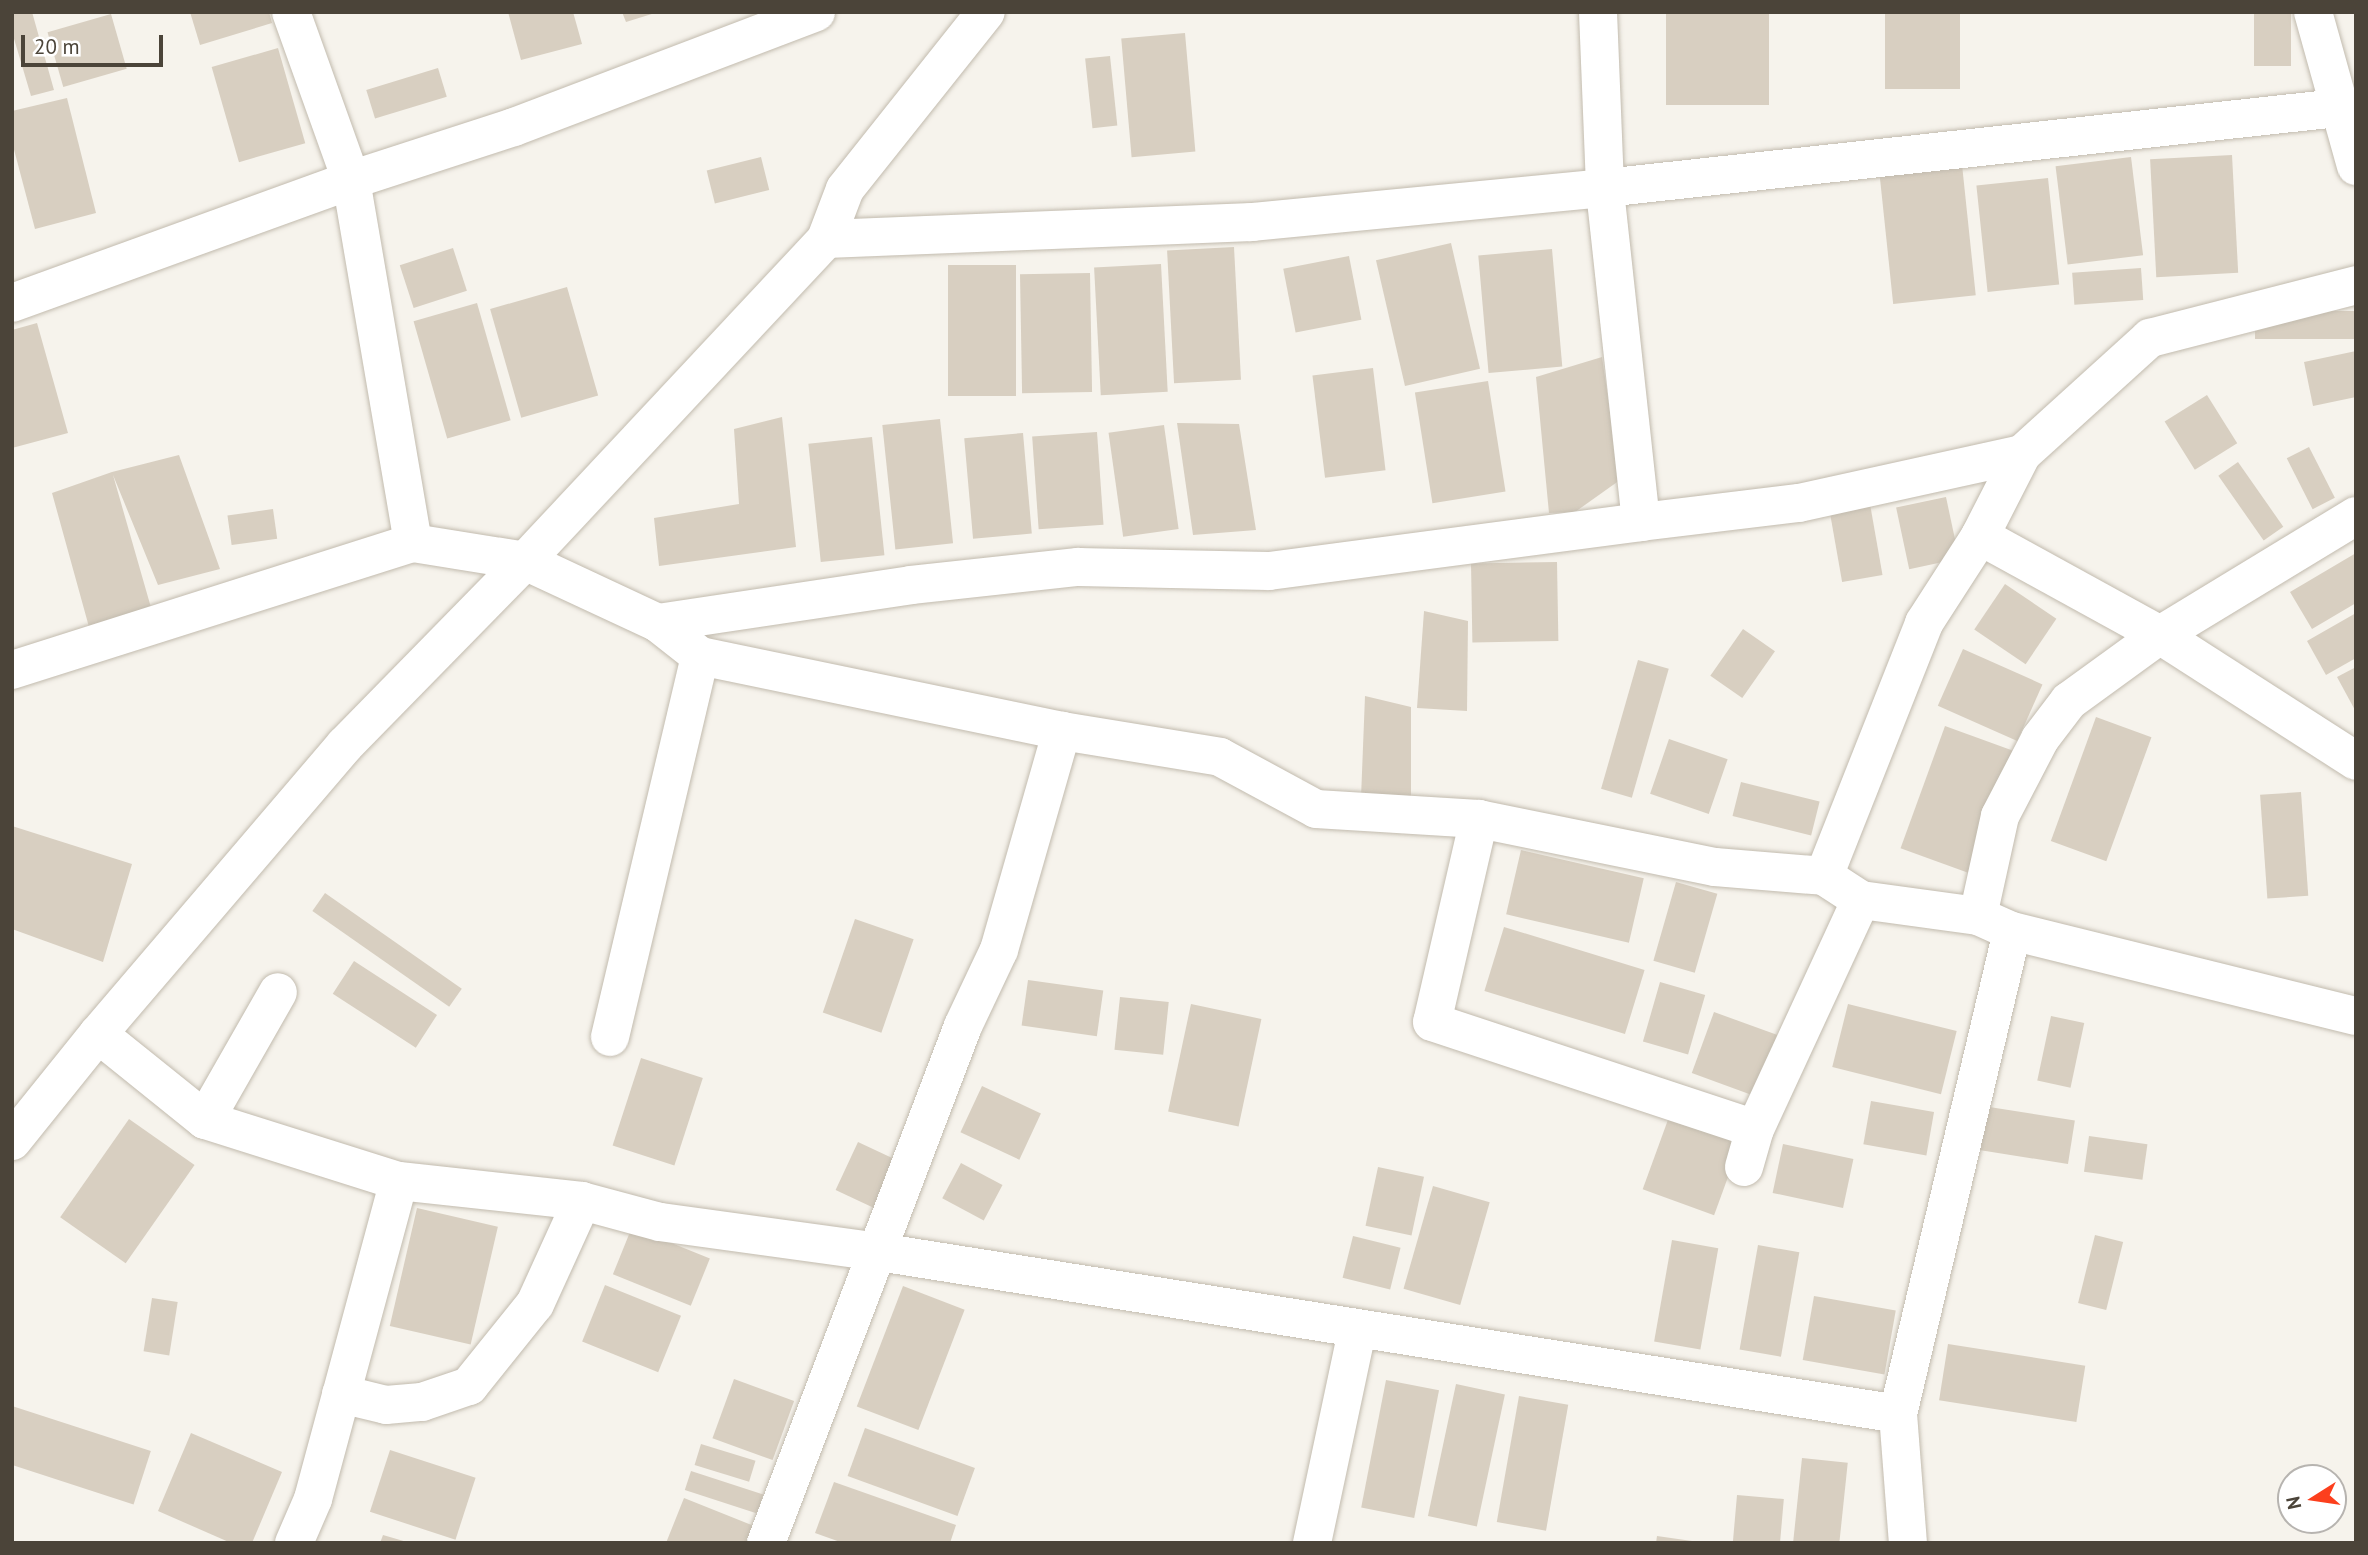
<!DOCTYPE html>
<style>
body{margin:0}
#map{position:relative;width:2368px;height:1555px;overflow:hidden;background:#f6f3ec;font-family:"PT Sans",sans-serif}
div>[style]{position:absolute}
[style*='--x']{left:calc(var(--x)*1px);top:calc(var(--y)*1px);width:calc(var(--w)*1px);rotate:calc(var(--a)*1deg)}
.building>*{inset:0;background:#d8cfc1;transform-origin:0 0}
.roads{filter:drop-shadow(0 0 2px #c2bbae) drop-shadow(0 0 2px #c2bbae)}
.minor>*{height:38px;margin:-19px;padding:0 19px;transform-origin:19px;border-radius:19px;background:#fff}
span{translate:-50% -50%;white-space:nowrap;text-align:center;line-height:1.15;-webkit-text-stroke:6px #fff;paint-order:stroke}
.frame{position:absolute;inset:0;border:14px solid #4b4439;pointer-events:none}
.north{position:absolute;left:2277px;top:1464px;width:70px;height:70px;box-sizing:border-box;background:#fff;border:2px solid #b7b4b0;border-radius:50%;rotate:258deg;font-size:19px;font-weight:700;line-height:28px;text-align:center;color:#4b4439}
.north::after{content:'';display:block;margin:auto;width:24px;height:32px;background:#fc3f1d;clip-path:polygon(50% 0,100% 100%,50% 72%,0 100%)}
.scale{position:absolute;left:21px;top:35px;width:142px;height:32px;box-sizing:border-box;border:4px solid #4b4439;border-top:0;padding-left:9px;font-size:21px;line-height:24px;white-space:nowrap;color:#4b4439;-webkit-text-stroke:5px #fff;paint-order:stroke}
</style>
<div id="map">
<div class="building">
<i style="clip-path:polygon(12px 12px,32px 12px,54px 90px,31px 96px,12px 32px)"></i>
<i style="clip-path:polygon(190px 12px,269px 12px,272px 23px,200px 45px)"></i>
<i style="clip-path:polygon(508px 12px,573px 12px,582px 44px,521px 60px)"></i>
<i style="clip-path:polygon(622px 12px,655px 12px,655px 13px,626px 22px)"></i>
<i style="left:1666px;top:12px;width:103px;height:93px"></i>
<i style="left:1885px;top:12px;width:75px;height:77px"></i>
<i style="left:2254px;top:12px;width:37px;height:54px"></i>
<i style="left:111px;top:14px;width:57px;height:66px;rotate:74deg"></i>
<i style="left:1185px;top:33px;width:119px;height:64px;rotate:85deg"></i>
<i style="left:278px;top:48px;width:99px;height:69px;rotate:74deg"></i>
<i style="left:1110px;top:56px;width:70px;height:25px;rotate:84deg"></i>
<i style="left:438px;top:68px;width:30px;height:75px;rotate:73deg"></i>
<i style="clip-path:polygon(67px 98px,96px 213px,35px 229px,12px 142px,12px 111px)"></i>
<i style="left:1961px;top:155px;width:141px;height:83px;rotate:84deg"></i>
<i style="left:2232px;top:155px;width:118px;height:82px;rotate:87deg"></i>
<i style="left:761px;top:157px;width:34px;height:56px;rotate:76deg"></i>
<i style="left:2131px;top:157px;width:99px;height:76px;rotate:83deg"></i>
<i style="left:2048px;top:178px;width:107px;height:72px;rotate:84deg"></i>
<i style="left:1451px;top:243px;width:129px;height:77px;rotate:77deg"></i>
<i style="left:1234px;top:247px;width:133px;height:67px;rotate:87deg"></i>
<i style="left:453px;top:248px;width:45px;height:56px;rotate:72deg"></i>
<i style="left:1552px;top:249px;width:118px;height:74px;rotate:85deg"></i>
<i style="left:1349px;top:256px;width:65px;height:67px;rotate:79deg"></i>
<i style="left:1161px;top:264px;width:128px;height:67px;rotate:87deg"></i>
<i style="left:1016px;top:265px;width:131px;height:68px;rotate:90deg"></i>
<i style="left:2141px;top:268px;width:32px;height:69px;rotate:86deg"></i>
<i style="left:1090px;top:273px;width:119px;height:70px;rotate:89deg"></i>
<i style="left:567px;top:287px;width:113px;height:80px;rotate:74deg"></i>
<i style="left:477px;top:303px;width:122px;height:66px;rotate:74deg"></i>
<i style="left:2356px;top:311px;width:28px;height:101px;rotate:90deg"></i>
<i style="clip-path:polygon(37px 323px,68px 433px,12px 448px,12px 330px)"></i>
<i style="clip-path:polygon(2356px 351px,2356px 397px,2313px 406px,2304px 362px)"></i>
<i style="clip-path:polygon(1602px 357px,1620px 480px,1575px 512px,1549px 513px,1536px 377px)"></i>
<i style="left:1373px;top:368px;width:103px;height:61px;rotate:83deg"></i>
<i style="left:1488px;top:381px;width:112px;height:74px;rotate:81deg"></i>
<i style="left:2207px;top:395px;width:57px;height:50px;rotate:58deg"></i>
<i style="clip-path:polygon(782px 417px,796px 547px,659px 566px,654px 518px,739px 504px,734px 429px)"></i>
<i style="left:940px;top:419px;width:125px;height:58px;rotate:84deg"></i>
<i style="clip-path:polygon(1177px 423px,1239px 424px,1256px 530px,1193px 535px)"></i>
<i style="left:1164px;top:425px;width:105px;height:56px;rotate:82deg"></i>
<i style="left:1097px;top:432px;width:93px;height:65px;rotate:86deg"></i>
<i style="left:1023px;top:433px;width:101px;height:59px;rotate:85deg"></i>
<i style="left:872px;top:437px;width:119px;height:64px;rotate:84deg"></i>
<i style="left:2309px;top:447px;width:57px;height:25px;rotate:63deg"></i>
<i style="clip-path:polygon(179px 455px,220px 569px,158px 585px,113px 475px,152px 611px,89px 627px,52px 493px,112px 472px)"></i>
<i style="left:2238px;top:462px;width:79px;height:24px;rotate:55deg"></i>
<i style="left:1946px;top:497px;width:63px;height:51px;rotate:78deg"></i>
<i style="left:1870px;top:504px;width:72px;height:41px;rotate:80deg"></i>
<i style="left:273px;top:509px;width:30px;height:46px;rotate:82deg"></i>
<i style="clip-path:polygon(2356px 553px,2356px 603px,2312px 629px,2290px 592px)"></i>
<i style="left:1557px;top:562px;width:79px;height:86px;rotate:89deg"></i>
<i style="left:2005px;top:584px;width:62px;height:55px;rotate:34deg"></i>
<i style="clip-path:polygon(1424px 611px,1468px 621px,1467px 711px,1417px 708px)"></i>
<i style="clip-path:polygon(2356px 613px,2356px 658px,2326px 675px,2307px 641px)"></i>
<i style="left:1743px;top:629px;width:39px;height:57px;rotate:35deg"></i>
<i style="left:1963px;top:649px;width:87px;height:62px;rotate:24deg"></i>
<i style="left:1638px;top:660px;width:32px;height:134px;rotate:16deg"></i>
<i style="clip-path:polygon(2356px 667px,2356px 712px,2337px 677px)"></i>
<i style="clip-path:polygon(1365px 696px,1411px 707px,1411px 799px,1361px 798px)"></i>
<i style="left:2096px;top:717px;width:59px;height:132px;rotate:20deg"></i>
<i style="left:1945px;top:726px;width:74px;height:130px;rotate:20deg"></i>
<i style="left:1669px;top:739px;width:62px;height:58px;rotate:19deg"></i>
<i style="left:1741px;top:782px;width:81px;height:35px;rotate:14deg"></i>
<i style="left:2301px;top:792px;width:104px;height:41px;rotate:86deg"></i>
<i style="clip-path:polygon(12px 826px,132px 864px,103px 962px,12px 929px)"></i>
<i style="left:1521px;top:850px;width:126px;height:66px;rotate:13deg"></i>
<i style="left:1676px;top:882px;width:43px;height:82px;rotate:16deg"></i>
<i style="left:325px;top:893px;width:167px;height:22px;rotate:35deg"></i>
<i style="left:855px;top:919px;width:62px;height:99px;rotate:19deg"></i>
<i style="left:1504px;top:927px;width:147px;height:67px;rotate:17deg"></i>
<i style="left:354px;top:961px;width:99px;height:39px;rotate:33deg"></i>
<i style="left:1028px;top:980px;width:76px;height:46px;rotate:8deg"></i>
<i style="left:1660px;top:982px;width:47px;height:62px;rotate:16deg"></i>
<i style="left:1120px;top:997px;width:49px;height:53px;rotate:6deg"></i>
<i style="left:1191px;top:1004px;width:72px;height:110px;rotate:12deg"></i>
<i style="left:1848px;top:1004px;width:112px;height:65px;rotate:14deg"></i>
<i style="left:1714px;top:1012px;width:69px;height:65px;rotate:20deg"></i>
<i style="left:2051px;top:1016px;width:34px;height:66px;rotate:12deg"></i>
<i style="left:641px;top:1058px;width:65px;height:92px;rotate:18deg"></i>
<i style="left:982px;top:1086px;width:65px;height:51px;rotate:25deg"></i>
<i style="left:1871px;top:1101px;width:64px;height:44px;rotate:10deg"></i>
<i style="left:1983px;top:1106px;width:93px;height:44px;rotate:9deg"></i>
<i style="left:1669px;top:1117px;width:76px;height:77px;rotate:20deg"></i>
<i style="left:129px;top:1119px;width:80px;height:120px;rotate:35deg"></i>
<i style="left:2089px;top:1136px;width:59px;height:36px;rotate:8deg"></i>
<i style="left:858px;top:1142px;width:53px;height:53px;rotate:25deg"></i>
<i style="left:1783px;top:1144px;width:72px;height:50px;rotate:12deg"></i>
<i style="left:961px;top:1163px;width:47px;height:40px;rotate:28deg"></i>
<i style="left:1378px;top:1167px;width:47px;height:60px;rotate:12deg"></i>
<i style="left:1433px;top:1186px;width:59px;height:107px;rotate:16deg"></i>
<i style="left:417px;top:1208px;width:83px;height:121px;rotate:13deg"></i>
<i style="left:632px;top:1227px;width:84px;height:51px;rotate:22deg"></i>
<i style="left:2095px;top:1235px;width:29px;height:70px;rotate:14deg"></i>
<i style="left:1353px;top:1236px;width:49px;height:43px;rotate:14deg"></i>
<i style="left:1672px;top:1240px;width:47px;height:103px;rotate:10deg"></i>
<i style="left:1758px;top:1245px;width:42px;height:106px;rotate:10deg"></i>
<i style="left:605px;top:1285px;width:82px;height:61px;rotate:22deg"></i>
<i style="left:903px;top:1286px;width:66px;height:129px;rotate:21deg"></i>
<i style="left:1814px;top:1296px;width:83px;height:65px;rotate:10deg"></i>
<i style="left:152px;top:1298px;width:26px;height:54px;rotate:9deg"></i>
<i style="left:1948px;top:1344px;width:139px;height:57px;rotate:9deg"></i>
<i style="left:734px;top:1379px;width:64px;height:63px;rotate:20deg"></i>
<i style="left:1386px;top:1380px;width:54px;height:130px;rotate:11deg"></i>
<i style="left:1456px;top:1384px;width:50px;height:135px;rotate:12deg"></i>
<i style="left:1519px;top:1396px;width:50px;height:128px;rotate:10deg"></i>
<i style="left:12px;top:1406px;width:146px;height:56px;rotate:18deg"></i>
<i style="left:865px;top:1428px;width:117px;height:51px;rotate:20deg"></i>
<i style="clip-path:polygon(191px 1433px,282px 1472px,252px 1543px,231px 1543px,158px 1511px)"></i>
<i style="left:701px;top:1444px;width:57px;height:22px;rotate:17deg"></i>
<i style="left:390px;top:1450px;width:90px;height:65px;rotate:18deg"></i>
<i style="left:1802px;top:1458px;width:46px;height:85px;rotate:6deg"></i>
<i style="left:691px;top:1471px;width:76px;height:20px;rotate:18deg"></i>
<i style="clip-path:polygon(834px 1482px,956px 1525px,950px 1543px,843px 1543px,815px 1533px)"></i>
<i style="left:1737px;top:1495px;width:47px;height:48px;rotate:5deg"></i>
<i style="clip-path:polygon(684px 1498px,754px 1526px,747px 1543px,666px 1543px)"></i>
<i style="clip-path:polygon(383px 1535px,407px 1542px,407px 1543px,380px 1543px)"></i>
<i style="clip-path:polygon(1657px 1536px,1692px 1541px,1692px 1543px,1656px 1543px)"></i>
</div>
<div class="roads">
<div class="minor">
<i style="--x:291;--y:12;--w:178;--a:70.3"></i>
<i style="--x:351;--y:180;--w:368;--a:80.3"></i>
<i style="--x:1598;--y:12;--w:176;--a:87.7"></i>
<i style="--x:1605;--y:188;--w:737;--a:-6.23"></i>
<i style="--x:2313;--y:12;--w:160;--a:74.4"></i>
<i style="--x:12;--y:303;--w:361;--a:-19.9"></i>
<i style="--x:351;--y:180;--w:171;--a:-18"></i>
<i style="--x:514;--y:127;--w:323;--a:-20.8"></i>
<i style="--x:1641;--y:522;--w:159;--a:-6.9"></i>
<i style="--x:1799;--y:503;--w:228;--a:-12.4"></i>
<i style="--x:1980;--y:536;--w:205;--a:28.8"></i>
<i style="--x:2160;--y:635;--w:233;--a:32.7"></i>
<i style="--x:658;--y:623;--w:256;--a:-8.5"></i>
<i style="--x:911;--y:585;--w:168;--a:-6.2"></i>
<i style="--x:1078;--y:567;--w:191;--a:1.2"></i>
<i style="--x:1269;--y:571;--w:375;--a:-7.5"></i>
<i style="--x:1641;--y:522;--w:336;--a:-96.2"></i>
<i style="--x:1605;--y:188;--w:355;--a:174.5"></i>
<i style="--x:1252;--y:222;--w:426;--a:177.7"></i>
<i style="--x:12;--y:670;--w:421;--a:-17.6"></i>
<i style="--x:413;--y:543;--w:113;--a:9.1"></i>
<i style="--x:525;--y:561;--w:147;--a:25"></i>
<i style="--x:658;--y:623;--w:53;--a:38.2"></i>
<i style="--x:700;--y:656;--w:370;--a:11.7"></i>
<i style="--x:1062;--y:731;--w:160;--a:9.3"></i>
<i style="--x:1220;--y:757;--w:109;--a:28.4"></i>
<i style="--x:1316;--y:809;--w:163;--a:3.5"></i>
<i style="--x:1479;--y:819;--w:241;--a:11.5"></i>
<i style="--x:1715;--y:867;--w:109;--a:4.7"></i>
<i style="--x:1824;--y:876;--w:44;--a:33"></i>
<i style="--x:1861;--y:900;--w:118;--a:7.8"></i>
<i style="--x:1978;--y:916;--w:37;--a:24"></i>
<i style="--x:2012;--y:931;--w:354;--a:13.9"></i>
<i style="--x:1479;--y:819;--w:208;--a:103"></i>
<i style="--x:1432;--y:1022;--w:340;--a:18.3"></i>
<i style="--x:1824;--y:876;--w:272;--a:-68.4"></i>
<i style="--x:1924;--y:623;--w:103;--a:-57.2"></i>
<i style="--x:1980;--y:536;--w:92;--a:-62.9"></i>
<i style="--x:2022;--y:454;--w:173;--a:-42.2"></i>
<i style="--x:2150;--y:338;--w:213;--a:-14.4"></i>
<i style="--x:1978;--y:916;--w:102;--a:-77.6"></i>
<i style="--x:2000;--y:816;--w:87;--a:-62.5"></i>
<i style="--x:2040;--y:739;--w:48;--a:-52.7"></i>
<i style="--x:2069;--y:701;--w:112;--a:-36"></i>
<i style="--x:2160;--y:635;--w:229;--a:-31.3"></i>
<i style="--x:98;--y:1034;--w:137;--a:38.8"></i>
<i style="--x:205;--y:1120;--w:203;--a:17.5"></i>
<i style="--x:399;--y:1181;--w:184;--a:6.2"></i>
<i style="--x:582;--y:1201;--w:81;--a:15.1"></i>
<i style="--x:660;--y:1222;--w:221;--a:7.8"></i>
<i style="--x:879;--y:1252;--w:1032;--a:9.03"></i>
<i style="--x:1898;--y:1414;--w:496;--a:-76.7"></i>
<i style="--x:610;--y:1037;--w:391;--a:-76.7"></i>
<i style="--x:205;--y:1120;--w:147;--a:-60.3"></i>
<i style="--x:12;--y:1141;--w:137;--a:-51.2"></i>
<i style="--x:98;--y:1034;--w:380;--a:-49.5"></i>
<i style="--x:345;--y:745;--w:257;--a:-45.6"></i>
<i style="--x:525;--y:561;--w:441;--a:-46.9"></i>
<i style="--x:826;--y:239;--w:53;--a:-69.2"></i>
<i style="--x:845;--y:189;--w:226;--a:-51.5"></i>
<i style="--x:1744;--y:1167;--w:40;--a:-74"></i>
<i style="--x:1755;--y:1129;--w:252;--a:-65.2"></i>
<i style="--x:341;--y:1394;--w:46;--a:13.7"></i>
<i style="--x:386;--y:1405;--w:36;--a:-5"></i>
<i style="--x:422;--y:1402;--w:50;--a:-18.8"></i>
<i style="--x:469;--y:1386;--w:105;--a:-51.2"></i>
<i style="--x:535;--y:1304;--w:113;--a:-65.5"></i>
<i style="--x:1898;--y:1414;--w:129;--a:85.6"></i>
<i style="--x:294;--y:1543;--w:48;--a:-66.6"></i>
<i style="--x:313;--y:1499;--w:329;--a:-74.9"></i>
<i style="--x:766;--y:1543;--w:553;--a:-69.14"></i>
<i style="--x:963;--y:1026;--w:84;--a:-64.7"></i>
<i style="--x:999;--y:950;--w:228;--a:-74"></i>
<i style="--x:1312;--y:1543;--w:217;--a:-78"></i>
</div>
</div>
<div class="frame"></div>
<div class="north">N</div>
<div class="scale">20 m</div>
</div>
